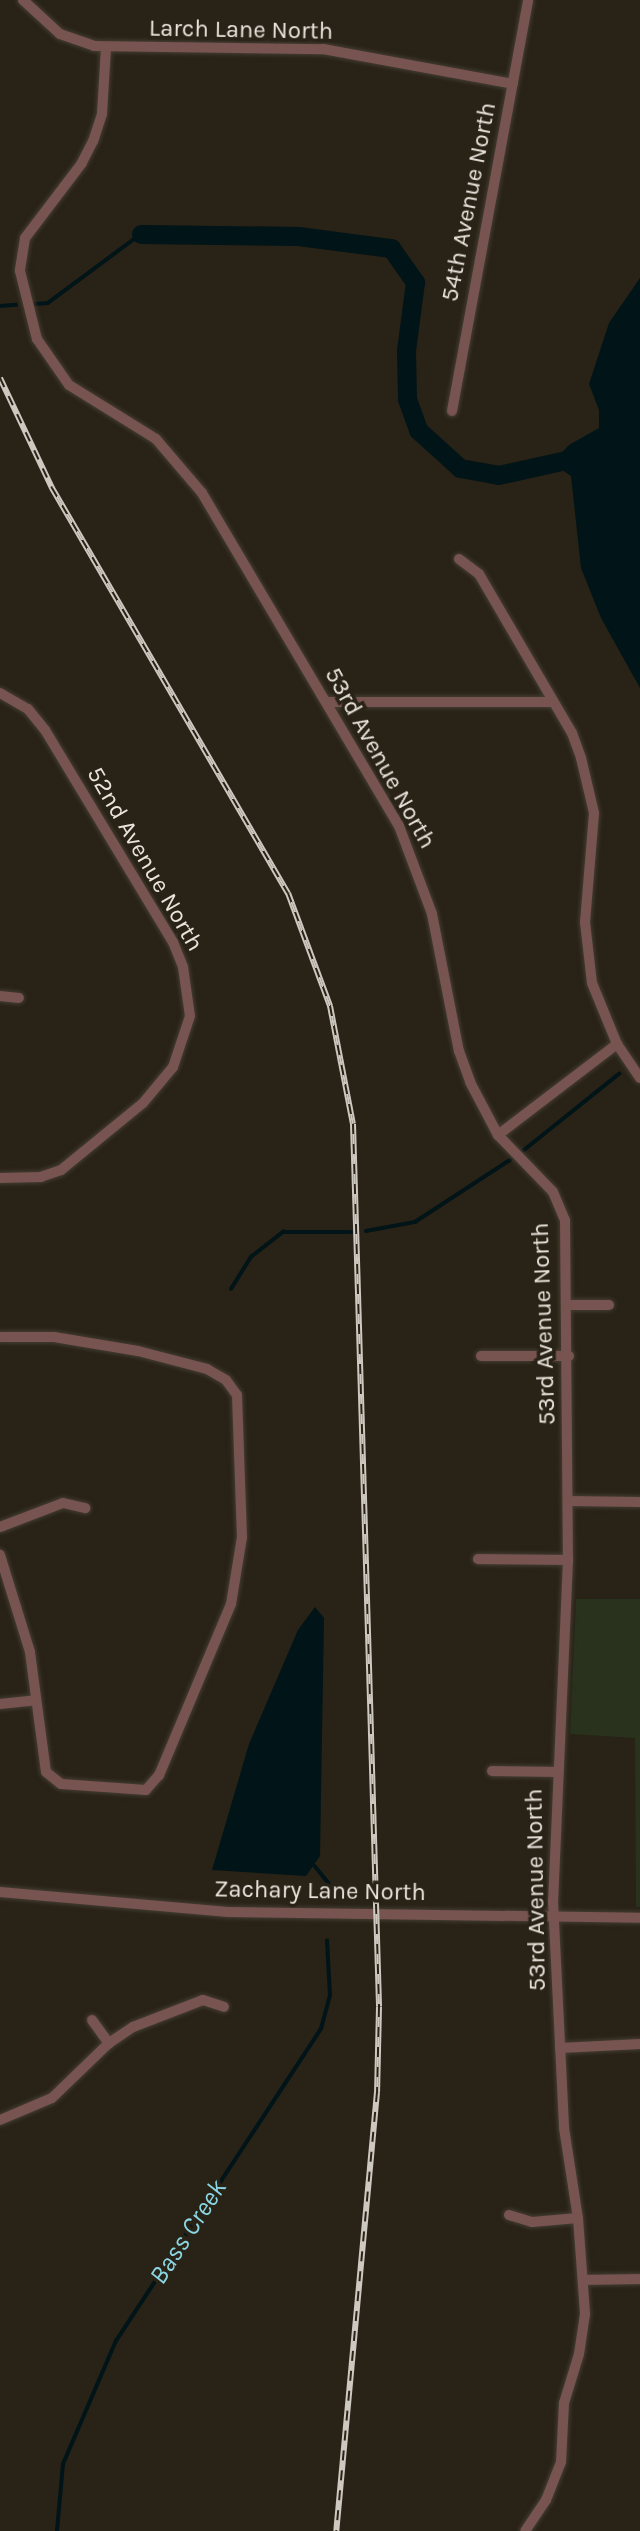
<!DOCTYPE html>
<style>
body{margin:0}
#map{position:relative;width:640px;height:2531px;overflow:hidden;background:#292216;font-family:Karla,sans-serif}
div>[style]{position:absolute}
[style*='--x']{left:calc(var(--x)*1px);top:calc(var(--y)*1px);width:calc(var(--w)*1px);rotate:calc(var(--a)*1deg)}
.green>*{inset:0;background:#28321c}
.water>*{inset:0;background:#011418}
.stream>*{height:3.5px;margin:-1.75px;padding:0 1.75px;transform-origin:1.75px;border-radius:1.75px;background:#011418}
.river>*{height:19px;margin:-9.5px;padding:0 9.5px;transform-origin:9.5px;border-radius:9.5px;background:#011418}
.roads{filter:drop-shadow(0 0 2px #443d32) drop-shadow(0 0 2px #443d32)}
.minor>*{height:10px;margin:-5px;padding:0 5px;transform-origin:5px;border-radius:5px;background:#785450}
.rail>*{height:6px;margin-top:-3px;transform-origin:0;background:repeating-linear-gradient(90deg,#292216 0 10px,#cdc8c0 0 20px);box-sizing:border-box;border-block:2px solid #cdc8c0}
span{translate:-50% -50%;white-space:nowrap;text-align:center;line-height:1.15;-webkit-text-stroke:7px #292216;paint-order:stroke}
.street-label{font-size:24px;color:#e9e5dd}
.water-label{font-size:26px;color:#8ad6e3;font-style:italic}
</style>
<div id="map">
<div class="green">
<i style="clip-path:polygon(576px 1599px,640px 1599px,640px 1907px,636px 1907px,635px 1738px,570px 1734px)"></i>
</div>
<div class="water">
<i style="clip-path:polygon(640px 278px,640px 688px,601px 618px,581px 568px,571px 476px,552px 463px,569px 445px,599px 428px,599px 410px,589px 384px,609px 323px)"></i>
<i style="clip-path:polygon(315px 1607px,324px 1618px,320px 1856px,306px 1876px,212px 1870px,249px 1744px,298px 1630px)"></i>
</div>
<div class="stream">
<i style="--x:34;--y:304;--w:14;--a:-4"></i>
<i style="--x:48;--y:303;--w:116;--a:-36.6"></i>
<i style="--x:0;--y:306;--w:16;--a:-4"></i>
<i style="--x:524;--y:1150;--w:122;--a:-38.7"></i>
<i style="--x:366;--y:1231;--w:50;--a:-10.4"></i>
<i style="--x:415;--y:1222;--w:113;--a:-33.1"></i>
<i style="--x:231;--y:1289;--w:38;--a:-58"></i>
<i style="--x:251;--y:1257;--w:41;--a:-38"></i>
<i style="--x:283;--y:1232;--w:68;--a:0"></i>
<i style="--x:315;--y:1866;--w:22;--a:51"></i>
<i style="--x:57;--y:2531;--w:67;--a:-84.9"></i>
<i style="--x:63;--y:2464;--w:134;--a:-66.7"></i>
<i style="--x:116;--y:2341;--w:373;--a:-56.7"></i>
<i style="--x:321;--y:2029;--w:34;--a:-75"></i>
<i style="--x:330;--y:1996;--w:55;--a:-93.1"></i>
</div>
<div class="river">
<i style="--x:141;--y:234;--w:157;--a:0.7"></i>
<i style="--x:298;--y:236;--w:94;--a:7.4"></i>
<i style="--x:391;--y:248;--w:42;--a:54.8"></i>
<i style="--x:415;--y:282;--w:69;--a:97.5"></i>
<i style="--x:406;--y:350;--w:49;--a:88.8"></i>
<i style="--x:407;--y:399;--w:33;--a:70"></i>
<i style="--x:418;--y:430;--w:57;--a:42.1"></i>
<i style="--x:460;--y:468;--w:39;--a:10"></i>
<i style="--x:498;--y:475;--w:79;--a:-12.4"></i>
</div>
<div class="roads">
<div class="minor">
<i style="--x:23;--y:0;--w:50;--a:42.6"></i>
<i style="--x:60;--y:34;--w:36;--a:19"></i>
<i style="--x:94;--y:46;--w:229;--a:0.8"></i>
<i style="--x:323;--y:49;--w:193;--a:10.4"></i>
<i style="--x:106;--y:48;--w:66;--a:93.5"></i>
<i style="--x:102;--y:114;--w:28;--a:108"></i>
<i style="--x:93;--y:141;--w:25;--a:117"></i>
<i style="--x:82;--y:163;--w:94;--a:127.2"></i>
<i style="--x:25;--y:238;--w:33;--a:99"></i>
<i style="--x:20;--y:271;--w:70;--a:76"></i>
<i style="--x:37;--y:339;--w:56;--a:55.2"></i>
<i style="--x:69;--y:385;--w:102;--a:31.8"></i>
<i style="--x:156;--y:439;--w:71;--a:49.6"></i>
<i style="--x:202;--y:493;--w:387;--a:59.4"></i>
<i style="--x:399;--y:826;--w:94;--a:69.4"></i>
<i style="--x:432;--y:914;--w:140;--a:78.9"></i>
<i style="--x:459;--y:1051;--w:33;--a:70"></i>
<i style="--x:470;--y:1082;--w:60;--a:62.2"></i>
<i style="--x:498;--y:1135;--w:79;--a:46"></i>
<i style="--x:553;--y:1192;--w:30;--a:67"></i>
<i style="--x:565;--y:1220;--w:340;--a:89.5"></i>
<i style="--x:568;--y:1560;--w:341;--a:92.5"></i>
<i style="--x:553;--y:1901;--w:227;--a:87.2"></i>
<i style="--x:564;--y:2128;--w:91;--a:81.2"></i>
<i style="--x:578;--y:2218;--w:96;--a:85.8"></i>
<i style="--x:585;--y:2314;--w:40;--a:98.5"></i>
<i style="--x:579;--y:2354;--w:51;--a:107"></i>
<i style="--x:564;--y:2403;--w:59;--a:92.9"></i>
<i style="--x:561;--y:2462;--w:41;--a:111.5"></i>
<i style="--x:546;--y:2500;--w:37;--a:124"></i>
<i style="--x:452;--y:411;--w:418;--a:-79.5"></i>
<i style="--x:459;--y:559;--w:25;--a:37"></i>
<i style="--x:479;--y:574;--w:184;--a:59.7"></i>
<i style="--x:572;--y:733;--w:27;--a:70"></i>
<i style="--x:581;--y:758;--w:57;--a:76.7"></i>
<i style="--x:594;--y:813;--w:109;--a:94.7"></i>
<i style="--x:585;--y:922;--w:61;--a:83.5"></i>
<i style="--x:592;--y:983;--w:66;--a:67.7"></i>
<i style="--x:617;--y:1044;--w:41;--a:55.9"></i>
<i style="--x:0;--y:693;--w:32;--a:30"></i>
<i style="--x:28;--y:709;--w:27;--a:51"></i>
<i style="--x:45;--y:730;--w:248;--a:58.9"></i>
<i style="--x:173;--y:942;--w:27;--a:68"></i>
<i style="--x:183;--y:967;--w:49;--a:81.9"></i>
<i style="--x:190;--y:1016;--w:54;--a:108.4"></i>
<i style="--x:173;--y:1067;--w:47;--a:129.8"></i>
<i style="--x:143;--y:1103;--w:106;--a:140.7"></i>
<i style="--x:61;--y:1170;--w:21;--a:161"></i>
<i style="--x:41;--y:1177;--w:41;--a:178.6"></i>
<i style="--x:326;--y:702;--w:227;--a:0"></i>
<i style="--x:0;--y:996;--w:19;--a:6"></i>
<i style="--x:498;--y:1135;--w:150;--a:-37.4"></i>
<i style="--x:569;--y:1305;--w:40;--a:0"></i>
<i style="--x:0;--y:1337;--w:54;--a:0"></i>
<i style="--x:54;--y:1337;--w:85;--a:9.5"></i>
<i style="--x:138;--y:1351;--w:71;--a:14.6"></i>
<i style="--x:207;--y:1369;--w:22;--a:30"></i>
<i style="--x:226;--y:1380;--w:19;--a:54"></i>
<i style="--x:237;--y:1395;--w:142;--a:88"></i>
<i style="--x:242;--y:1537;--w:68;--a:99.3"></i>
<i style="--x:231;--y:1604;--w:186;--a:112.8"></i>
<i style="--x:159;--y:1775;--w:20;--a:131"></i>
<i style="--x:146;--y:1790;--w:85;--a:-176"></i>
<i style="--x:61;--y:1784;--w:19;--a:-141"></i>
<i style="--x:46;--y:1772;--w:121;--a:-97.6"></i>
<i style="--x:30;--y:1652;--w:102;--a:-107.2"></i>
<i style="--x:481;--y:1356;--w:88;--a:0"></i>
<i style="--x:568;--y:1501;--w:72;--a:0.8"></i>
<i style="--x:0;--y:1527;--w:67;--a:-20.9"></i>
<i style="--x:63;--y:1503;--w:23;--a:13"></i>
<i style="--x:478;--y:1559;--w:90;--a:0.6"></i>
<i style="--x:0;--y:1704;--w:36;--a:-6"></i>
<i style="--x:492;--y:1771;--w:64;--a:0.9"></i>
<i style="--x:0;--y:1892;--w:229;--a:5"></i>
<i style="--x:228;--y:1912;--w:412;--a:0.8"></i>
<i style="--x:92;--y:2020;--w:29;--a:54"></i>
<i style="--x:560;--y:2048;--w:80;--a:-2.9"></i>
<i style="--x:0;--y:2120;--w:56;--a:-22.9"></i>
<i style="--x:52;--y:2098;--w:79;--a:-44"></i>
<i style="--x:109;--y:2043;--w:29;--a:-34"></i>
<i style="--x:133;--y:2027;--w:75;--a:-21.1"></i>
<i style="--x:203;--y:2000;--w:22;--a:18"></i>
<i style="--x:509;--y:2215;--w:24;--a:17"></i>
<i style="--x:532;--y:2222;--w:46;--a:-5"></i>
<i style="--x:583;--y:2280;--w:57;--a:-1"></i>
</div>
</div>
<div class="rail">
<i style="--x:0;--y:378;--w:122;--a:64.7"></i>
<i style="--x:52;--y:488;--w:469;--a:59.8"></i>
<i style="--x:288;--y:893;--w:121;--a:69.6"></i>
<i style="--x:330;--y:1006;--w:120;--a:79"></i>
<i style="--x:353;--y:1124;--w:883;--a:88.31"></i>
<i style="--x:379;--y:2007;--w:85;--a:91.3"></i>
<i style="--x:377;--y:2092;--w:441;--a:95.3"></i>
</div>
<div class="street-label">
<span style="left:241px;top:30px;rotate:1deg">Larch Lane North</span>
<span style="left:469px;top:202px;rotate:-79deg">54th Avenue North</span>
<span style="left:380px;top:758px;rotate:61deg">53rd Avenue North</span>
<span style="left:145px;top:859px;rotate:60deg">52nd Avenue North</span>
<span style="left:544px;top:1324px;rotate:-92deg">53rd Avenue North</span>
<span style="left:536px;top:1890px;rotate:-91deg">53rd Avenue North</span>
<span style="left:320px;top:1891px;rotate:1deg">Zachary Lane North</span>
</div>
<div class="water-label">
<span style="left:188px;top:2232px;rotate:-57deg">Bass Creek</span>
</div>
</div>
